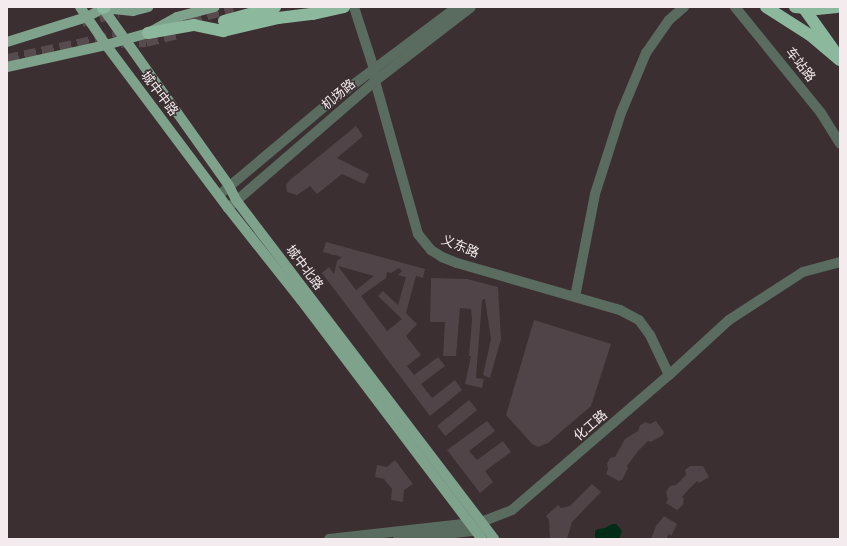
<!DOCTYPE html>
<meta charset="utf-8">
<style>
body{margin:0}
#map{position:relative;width:847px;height:546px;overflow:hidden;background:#3b2f32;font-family:"Nunito Sans","Noto Sans SC",sans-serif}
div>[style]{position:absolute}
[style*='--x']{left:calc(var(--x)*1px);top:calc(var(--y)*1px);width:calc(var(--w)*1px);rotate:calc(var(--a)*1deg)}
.water>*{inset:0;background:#002c18}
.building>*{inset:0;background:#514448;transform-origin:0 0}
.highway-tunnel>*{height:12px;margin-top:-6px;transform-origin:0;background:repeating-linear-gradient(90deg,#574b4e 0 12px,transparent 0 18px)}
.minor>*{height:10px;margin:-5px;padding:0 5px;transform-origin:5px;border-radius:5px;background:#5a6b60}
.major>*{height:10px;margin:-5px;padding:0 5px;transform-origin:5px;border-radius:5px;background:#7ea28c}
.highway>*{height:12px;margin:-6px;padding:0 6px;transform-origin:6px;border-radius:6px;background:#8cb89e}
.highway-bridge>*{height:12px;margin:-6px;padding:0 6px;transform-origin:6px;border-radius:6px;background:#8cb89e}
span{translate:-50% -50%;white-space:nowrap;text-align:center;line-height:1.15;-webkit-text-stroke:3px #3b2f32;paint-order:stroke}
.street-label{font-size:13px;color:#f3ebed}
.frame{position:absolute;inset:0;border:8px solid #f3ebed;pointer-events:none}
</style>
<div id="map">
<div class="water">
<i style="clip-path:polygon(612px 524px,616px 524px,622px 531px,619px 539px,595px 539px,595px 531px,598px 529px,605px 528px)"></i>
</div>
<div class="building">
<i style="clip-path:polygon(356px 126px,363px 136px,337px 158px,369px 174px,364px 184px,342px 174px,317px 194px,310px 186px,297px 195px,287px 192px,286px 185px,290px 180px)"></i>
<i style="clip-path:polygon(evenodd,326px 242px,425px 269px,423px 278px,416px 276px,406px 313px,417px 324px,406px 336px,421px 355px,407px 366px,414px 375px,438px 357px,445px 366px,421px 384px,432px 398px,455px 380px,462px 390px,430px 416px,322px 273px,329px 267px,334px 274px,337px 261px,342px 257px,323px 252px,326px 242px,338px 266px,374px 276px,356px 290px,338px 266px,326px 242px,399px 268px,402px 271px,398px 275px,406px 277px,398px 305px,383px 291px,378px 296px,402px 319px,387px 331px,361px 296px,386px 278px,387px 272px,391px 273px,399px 268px)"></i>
<i style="clip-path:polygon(431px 278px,467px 279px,498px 287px,501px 339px,490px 378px,483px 375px,491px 339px,485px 299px,482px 300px,476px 378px,484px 379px,482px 388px,465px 384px,471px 356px,469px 356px,472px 320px,471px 309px,460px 308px,456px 356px,443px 356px,445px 322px,430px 322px)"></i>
<i style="clip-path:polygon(534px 320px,611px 344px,591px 406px,548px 443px,538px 447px,532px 444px,506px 415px)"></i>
<i style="left:469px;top:400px;width:13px;height:41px;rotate:51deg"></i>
<i style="clip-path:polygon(487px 421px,495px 431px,469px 451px,477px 460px,503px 441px,511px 452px,485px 471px,493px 482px,480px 493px,447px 450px)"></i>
<i style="clip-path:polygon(656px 421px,664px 432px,663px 435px,651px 442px,648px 441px,638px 451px,627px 466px,628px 468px,622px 480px,619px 481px,606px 474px,608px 469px,607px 464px,610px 458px,615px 457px,625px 439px,638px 431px,640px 425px,646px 422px,650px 424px)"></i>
<i style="clip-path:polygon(395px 460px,413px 484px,404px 490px,403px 502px,391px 500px,392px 489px,384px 479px,375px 477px,377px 465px,387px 467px)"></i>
<i style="clip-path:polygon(690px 466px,703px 466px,709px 477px,699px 483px,697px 481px,689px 489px,682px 497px,684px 498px,683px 505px,677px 510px,666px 503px,668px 499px,666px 492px,670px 486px,676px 485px,686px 475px,685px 470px)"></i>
<i style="clip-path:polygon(592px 484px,601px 492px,572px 522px,567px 539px,550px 539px,549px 520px,546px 516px,558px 505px,561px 508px,570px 506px)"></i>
<i style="clip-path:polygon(664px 516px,677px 524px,671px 536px,669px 534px,666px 539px,651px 539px,656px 526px)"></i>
</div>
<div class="highway-tunnel">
<i style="--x:82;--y:21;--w:37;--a:-14"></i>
<i style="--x:172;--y:24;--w:63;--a:-15.6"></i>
<i style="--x:121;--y:42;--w:25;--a:-2"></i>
<i style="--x:146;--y:41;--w:33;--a:-14"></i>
<i style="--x:7;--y:60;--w:125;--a:-12"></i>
</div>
<div class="minor">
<i style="--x:354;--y:7;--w:65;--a:72.1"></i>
<i style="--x:374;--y:69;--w:12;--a:85"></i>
<i style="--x:375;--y:81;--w:159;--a:74.3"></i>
<i style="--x:418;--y:234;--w:21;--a:51"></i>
<i style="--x:431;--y:250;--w:13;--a:32"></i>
<i style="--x:442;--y:257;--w:16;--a:22"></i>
<i style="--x:457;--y:263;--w:170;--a:16.1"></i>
<i style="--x:620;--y:310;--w:21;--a:28"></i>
<i style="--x:639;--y:320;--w:19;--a:54"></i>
<i style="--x:650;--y:335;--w:44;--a:64.6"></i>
<i style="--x:735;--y:7;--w:136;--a:50.9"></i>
<i style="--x:821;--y:113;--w:36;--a:58"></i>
<i style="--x:219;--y:195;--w:145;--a:-40"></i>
<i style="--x:330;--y:102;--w:159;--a:-36.8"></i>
<i style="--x:228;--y:208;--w:194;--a:-40.8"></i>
<i style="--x:375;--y:81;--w:121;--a:-37.6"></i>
<i style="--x:575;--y:297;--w:105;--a:-79"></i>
<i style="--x:595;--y:194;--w:85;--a:-72.2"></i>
<i style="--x:621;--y:113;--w:65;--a:-67.4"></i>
<i style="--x:646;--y:53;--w:40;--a:-55.1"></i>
<i style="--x:669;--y:20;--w:20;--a:-41"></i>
<i style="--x:329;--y:539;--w:153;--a:-6.4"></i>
<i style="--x:481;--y:522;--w:33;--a:-21"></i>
<i style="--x:512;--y:510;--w:207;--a:-40.7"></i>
<i style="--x:669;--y:375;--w:81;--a:-42.5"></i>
<i style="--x:729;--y:320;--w:88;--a:-33"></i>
<i style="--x:803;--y:272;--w:38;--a:-15"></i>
<i style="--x:398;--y:539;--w:84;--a:-6.1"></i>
</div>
<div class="major">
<i style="--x:80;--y:7;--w:46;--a:55.6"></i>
<i style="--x:106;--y:45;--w:204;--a:53.2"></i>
<i style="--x:228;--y:208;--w:117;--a:51.6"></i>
<i style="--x:301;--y:300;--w:300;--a:52.9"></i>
<i style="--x:102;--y:7;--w:219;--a:54.6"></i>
<i style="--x:229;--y:186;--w:16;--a:63"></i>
<i style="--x:236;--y:200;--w:426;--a:52.7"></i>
<i style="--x:7;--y:42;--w:84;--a:-17.4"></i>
<i style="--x:87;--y:17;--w:18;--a:-29"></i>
<i style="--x:103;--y:8;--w:30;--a:6"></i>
<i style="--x:133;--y:11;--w:16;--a:-15"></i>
<i style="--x:7;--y:67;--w:101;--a:-12.5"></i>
<i style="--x:106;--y:45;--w:44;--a:-15.9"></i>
<i style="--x:148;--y:33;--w:33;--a:-29"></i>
<i style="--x:177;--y:17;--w:39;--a:-15"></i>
</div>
<div class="highway">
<i style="--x:766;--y:7;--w:52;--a:32.5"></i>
<i style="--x:810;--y:35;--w:39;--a:40"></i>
<i style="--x:803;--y:7;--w:52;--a:54.5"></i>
<i style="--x:103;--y:8;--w:2;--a:-27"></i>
<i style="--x:224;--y:21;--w:53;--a:-15.4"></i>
<i style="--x:148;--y:33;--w:47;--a:-9.9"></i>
<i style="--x:194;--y:25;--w:30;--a:12"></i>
<i style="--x:223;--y:31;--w:57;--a:-13.3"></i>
<i style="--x:278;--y:18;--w:35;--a:-7"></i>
<i style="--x:313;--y:14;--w:32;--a:-13"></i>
</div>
<div class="highway-bridge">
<i style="--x:795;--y:7;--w:22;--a:5"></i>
<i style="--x:817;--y:9;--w:20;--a:-6"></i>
</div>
<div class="street-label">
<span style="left:800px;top:65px;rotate:52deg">车站路</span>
<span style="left:159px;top:94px;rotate:53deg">城中中路</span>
<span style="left:339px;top:95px;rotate:-40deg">机场路</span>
<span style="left:460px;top:247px;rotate:22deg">义东路</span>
<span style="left:304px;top:268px;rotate:53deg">城中北路</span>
<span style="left:591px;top:426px;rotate:-41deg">化工路</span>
</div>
<div class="frame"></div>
</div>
